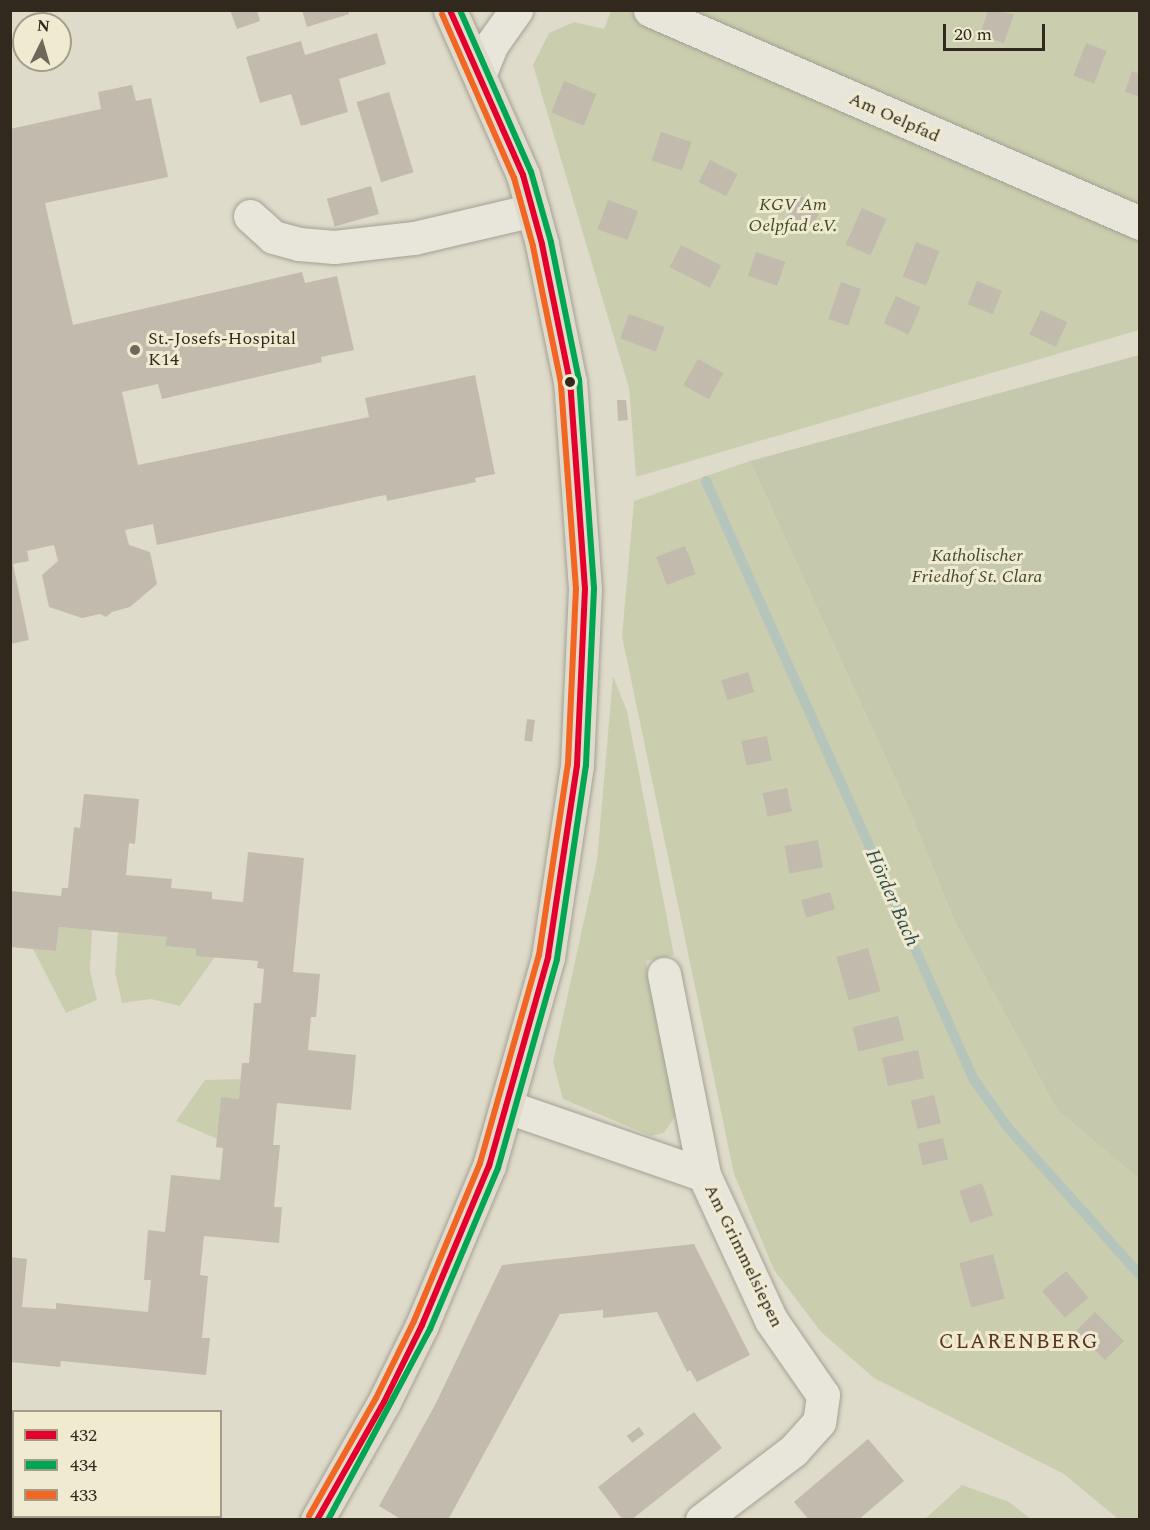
<!DOCTYPE html>
<meta charset="utf-8">
<style>
body{margin:0}
#map{position:relative;width:1150px;height:1530px;overflow:hidden;background:#dfdbca;font-family:Spectral,serif}
div>[style]{position:absolute}
[style*='--x']{left:calc(var(--x)*1px);top:calc(var(--y)*1px);width:calc(var(--w)*1px);rotate:calc(var(--a)*1deg)}
.green>*{inset:0;background:#cbceae}
.cemetery>*{inset:0;background:#c6c8ad}
.stream>*{height:10px;margin:-5px;padding:0 5px;transform-origin:5px;border-radius:5px;background:#b6c5bc}
.building>*{inset:0;background:#c2baac;transform-origin:0 0}
.roads{filter:drop-shadow(0 0 2px #a4a094) drop-shadow(0 0 2px #a4a094)}
.minor>*{height:33px;margin:-16.5px;padding:0 16.5px;transform-origin:16.5px;border-radius:16.5px;background:#e8e5db}
.major>*{height:33px;margin:-16.5px;padding:0 16.5px;transform-origin:16.5px;border-radius:16.5px;background:#dedbcd}
.bus-1>*{height:6px;margin:-3px;padding:0 3px;transform-origin:3px;border-radius:3px;background:#e4002b}
.bus-2>*{height:6px;margin:-3px;padding:0 3px;transform-origin:3px;border-radius:3px;background:#00a651}
.bus-3>*{height:6px;margin:-3px;padding:0 3px;transform-origin:3px;border-radius:3px;background:#f26522}
.dots>*{width:16px;height:16px;translate:-50% -50%;box-sizing:border-box;border:3px solid #f0ead1;border-radius:50%}
span{translate:-50% -50%;white-space:nowrap;text-align:center;line-height:1.15;-webkit-text-stroke:6px #f0ead1;paint-order:stroke}
.street-label{font-size:18px;color:#31291e}
.park-label{font-size:18px;color:#3e4b27;font-style:italic}
.poi-label{font-size:18px;color:#31291e}
.left{translate:0 -50%;text-align:left}
.water-label{font-size:20px;color:#2f4e4f;font-style:italic}
.quarter-label{font-size:21px;color:#583323;letter-spacing:1.5px}
.frame{position:absolute;inset:0;border:12px solid #31291e;pointer-events:none}
.legend{position:absolute;left:12px;top:1410px;width:210px;height:108px;box-sizing:border-box;background:#f0ead1;border:2px solid #a49d89;margin:0;padding:8px 10px;list-style:none;font-size:18px;color:#31291e}
.legend li{display:flex;align-items:center;gap:12px;height:30px}
.legend b{width:30px;border:2px solid #a49d89}
.north{position:absolute;left:12px;top:12px;width:60px;height:60px;box-sizing:border-box;background:#f0ead1;border:2px solid #a49d89;border-radius:50%;rotate:5deg;font-size:16px;font-weight:700;line-height:24px;text-align:center;color:#31291e}
.north::after{content:'';display:block;margin:auto;width:21px;height:27px;background:#6e675a;clip-path:polygon(50% 0,100% 100%,50% 72%,0 100%)}
.scale{position:absolute;left:943px;top:24px;width:102px;height:27px;box-sizing:border-box;border:3px solid #31291e;border-top:0;padding-left:8px;font-size:18px;line-height:21px;white-space:nowrap;color:#31291e;-webkit-text-stroke:4px #f0ead1;paint-order:stroke}
</style>
<div id="map">
<div class="green">
<i style="clip-path:polygon(611px 11px,1139px 11px,1139px 330px,636px 477px,629px 388px,533px 65px,549px 33px,574px 22px,604px 29px)"></i>
<i style="clip-path:polygon(750px 461px,908px 807px,954px 920px,1057px 1110px,1139px 1179px,1139px 1519px,1118px 1519px,1064px 1474px,874px 1378px,821px 1332px,774px 1270px,734px 1174px,622px 636px,634px 501px)"></i>
<i style="clip-path:polygon(613px 676px,627px 711px,674px 955px,646px 961px,678px 1112px,664px 1133px,651px 1136px,563px 1099px,553px 1062px,597px 861px)"></i>
<i style="clip-path:polygon(59px 927px,92px 930px,90px 971px,97px 1000px,66px 1013px,33px 949px,56px 951px)"></i>
<i style="clip-path:polygon(118px 932px,167px 937px,166px 946px,196px 949px,215px 957px,180px 1006px,151px 999px,122px 1003px,115px 973px)"></i>
<i style="clip-path:polygon(241px 1079px,239px 1099px,221px 1098px,217px 1139px,176px 1121px,205px 1080px)"></i>
<i style="clip-path:polygon(962px 1485px,1009px 1502px,1031px 1519px,925px 1519px)"></i>
</div>
<div class="cemetery">
<i style="clip-path:polygon(1139px 355px,1140px 355px,1139px 1179px,1057px 1110px,954px 920px,908px 807px,750px 461px)"></i>
</div>
<div class="stream">
<i style="--x:706;--y:481;--w:656;--a:65.9"></i>
<i style="--x:974;--y:1080;--w:60;--a:54.5"></i>
<i style="--x:1009;--y:1129;--w:196;--a:48.1"></i>
</div>
<div class="building">
<i style="clip-path:polygon(230px 10px,257px 10px,260px 21px,237px 29px)"></i>
<i style="clip-path:polygon(302px 10px,348px 10px,349px 14px,307px 27px)"></i>
<i style="clip-path:polygon(988px 10px,1014px 14px,1004px 43px,980px 35px)"></i>
<i style="clip-path:polygon(377px 33px,386px 64px,339px 79px,348px 112px,301px 126px,291px 94px,260px 103px,246px 57px,301px 41px,305px 55px)"></i>
<i style="left:1086px;top:43px;width:22px;height:35px;rotate:21deg"></i>
<i style="clip-path:polygon(1132px 71px,1140px 74px,1140px 97px,1125px 92px)"></i>
<i style="left:564px;top:81px;width:35px;height:34px;rotate:22deg"></i>
<i style="clip-path:polygon(132px 85px,136px 101px,151px 98px,168px 177px,45px 203px,73px 325px,302px 272px,305px 283px,337px 276px,354px 350px,321px 357px,322px 362px,162px 399px,158px 384px,122px 392px,138px 465px,369px 417px,365px 398px,475px 375px,495px 474px,475px 478px,476px 482px,387px 501px,386px 495px,380px 496px,157px 545px,153px 524px,125px 530px,129px 545px,150px 552px,157px 584px,130px 607px,112px 612px,106px 617px,100px 614px,82px 618px,49px 607px,42px 575px,58px 561px,54px 545px,27px 551px,29px 561px,13px 564px,29px 640px,10px 644px,10px 129px,101px 109px,98px 92px)"></i>
<i style="left:389px;top:92px;width:84px;height:34px;rotate:73deg"></i>
<i style="left:661px;top:132px;width:32px;height:30px;rotate:18deg"></i>
<i style="left:710px;top:160px;width:31px;height:25px;rotate:27deg"></i>
<i style="left:371px;top:186px;width:29px;height:46px;rotate:74deg"></i>
<i style="left:798px;top:195px;width:26px;height:25px;rotate:23deg"></i>
<i style="left:608px;top:200px;width:32px;height:31px;rotate:20deg"></i>
<i style="left:862px;top:208px;width:27px;height:40px;rotate:24deg"></i>
<i style="left:916px;top:242px;width:25px;height:37px;rotate:21deg"></i>
<i style="left:681px;top:245px;width:45px;height:25px;rotate:27deg"></i>
<i style="left:756px;top:252px;width:31px;height:25px;rotate:19deg"></i>
<i style="left:977px;top:281px;width:27px;height:25px;rotate:22deg"></i>
<i style="left:841px;top:282px;width:21px;height:39px;rotate:19deg"></i>
<i style="left:896px;top:296px;width:27px;height:30px;rotate:24deg"></i>
<i style="left:1041px;top:310px;width:29px;height:27px;rotate:25deg"></i>
<i style="left:629px;top:314px;width:38px;height:26px;rotate:20deg"></i>
<i style="left:698px;top:359px;width:29px;height:30px;rotate:29deg"></i>
<i style="clip-path:polygon(617px 400px,626px 400px,628px 420px,618px 421px)"></i>
<i style="left:685px;top:546px;width:30px;height:31px;rotate:69deg"></i>
<i style="left:748px;top:672px;width:21px;height:28px;rotate:73deg"></i>
<i style="left:527px;top:719px;width:8px;height:22px;rotate:7deg"></i>
<i style="left:767px;top:736px;width:25px;height:26px;rotate:79deg"></i>
<i style="left:787px;top:788px;width:24px;height:25px;rotate:78deg"></i>
<i style="clip-path:polygon(84px 794px,139px 799px,135px 844px,129px 843px,126px 875px,172px 879px,171px 888px,212px 892px,212px 899px,243px 902px,248px 852px,304px 858px,293px 972px,320px 974px,316px 1017px,311px 1017px,308px 1050px,356px 1055px,351px 1110px,277px 1103px,273px 1145px,280px 1145px,274px 1207px,282px 1207px,279px 1243px,204px 1236px,200px 1275px,208px 1276px,202px 1338px,210px 1338px,206px 1375px,61px 1361px,60px 1367px,10px 1362px,10px 1257px,27px 1259px,22px 1307px,56px 1309px,56px 1303px,148px 1312px,151px 1280px,144px 1280px,148px 1230px,165px 1232px,171px 1175px,220px 1180px,223px 1148px,216px 1147px,221px 1097px,239px 1099px,242px 1063px,249px 1063px,254px 1003px,261px 1003px,264px 969px,257px 968px,258px 961px,196px 956px,196px 949px,165px 946px,167px 937px,59px 927px,56px 951px,10px 947px,10px 891px,61px 896px,62px 888px,68px 888px,74px 827px,80px 828px)"></i>
<i style="left:818px;top:840px;width:28px;height:34px;rotate:80deg"></i>
<i style="left:830px;top:892px;width:18px;height:30px;rotate:74deg"></i>
<i style="left:868px;top:948px;width:45px;height:33px;rotate:74deg"></i>
<i style="left:898px;top:1016px;width:25px;height:47px;rotate:76deg"></i>
<i style="left:918px;top:1050px;width:29px;height:37px;rotate:78deg"></i>
<i style="left:934px;top:1095px;width:29px;height:24px;rotate:76deg"></i>
<i style="left:943px;top:1138px;width:22px;height:26px;rotate:77deg"></i>
<i style="left:982px;top:1183px;width:34px;height:24px;rotate:71deg"></i>
<i style="clip-path:polygon(694px 1244px,750px 1355px,697px 1382px,690px 1370px,687px 1372px,657px 1312px,603px 1318px,603px 1310px,560px 1314px,448px 1520px,402px 1520px,379px 1506px,435px 1405px,502px 1265px)"></i>
<i style="left:993px;top:1254px;width:46px;height:35px;rotate:75deg"></i>
<i style="left:1066px;top:1271px;width:35px;height:31px;rotate:50deg"></i>
<i style="left:1095px;top:1312px;width:41px;height:27px;rotate:45deg"></i>
<i style="clip-path:polygon(694px 1412px,722px 1448px,631px 1520px,623px 1520px,598px 1487px)"></i>
<i style="left:639px;top:1427px;width:9px;height:15px;rotate:54deg"></i>
<i style="clip-path:polygon(868px 1439px,904px 1481px,858px 1520px,809px 1520px,794px 1502px)"></i>
</div>
<div class="roads">
<div class="minor">
<i style="--x:650;--y:10;--w:534;--a:23.49"></i>
<i style="--x:480;--y:73;--w:31;--a:-68"></i>
<i style="--x:492;--y:44;--w:42;--a:-54.8"></i>
<i style="--x:250;--y:216;--w:31;--a:42"></i>
<i style="--x:273;--y:237;--w:27;--a:15"></i>
<i style="--x:299;--y:244;--w:35;--a:5"></i>
<i style="--x:334;--y:247;--w:81;--a:-6.4"></i>
<i style="--x:414;--y:238;--w:122;--a:-13.2"></i>
<i style="--x:664;--y:974;--w:205;--a:78.7"></i>
<i style="--x:508;--y:1107;--w:207;--a:19.1"></i>
<i style="--x:704;--y:1175;--w:160;--a:65.2"></i>
<i style="--x:771;--y:1320;--w:91;--a:55.3"></i>
<i style="--x:823;--y:1395;--w:27;--a:98"></i>
<i style="--x:819;--y:1422;--w:38;--a:132"></i>
<i style="--x:794;--y:1450;--w:116;--a:142.7"></i>
</div>
<div class="major">
<i style="--x:317;--y:1520;--w:136;--a:-60.4"></i>
<i style="--x:384;--y:1402;--w:86;--a:-63.7"></i>
<i style="--x:422;--y:1325;--w:173;--a:-67.2"></i>
<i style="--x:489;--y:1166;--w:217;--a:-74.2"></i>
<i style="--x:548;--y:957;--w:194;--a:-81.4"></i>
<i style="--x:577;--y:765;--w:176;--a:-87.4"></i>
<i style="--x:585;--y:589;--w:208;--a:-94.1"></i>
<i style="--x:570;--y:382;--w:141;--a:-101.5"></i>
<i style="--x:542;--y:244;--w:72;--a:-105.4"></i>
<i style="--x:523;--y:175;--w:180;--a:-113.9"></i>
</div>
</div>
<div class="bus-1">
<i style="--x:317;--y:1520;--w:136;--a:-60.4"></i>
<i style="--x:384;--y:1402;--w:86;--a:-63.7"></i>
<i style="--x:422;--y:1325;--w:173;--a:-67.2"></i>
<i style="--x:489;--y:1166;--w:217;--a:-74.2"></i>
<i style="--x:548;--y:957;--w:194;--a:-81.4"></i>
<i style="--x:577;--y:765;--w:176;--a:-87.4"></i>
<i style="--x:585;--y:589;--w:208;--a:-94.1"></i>
<i style="--x:570;--y:382;--w:141;--a:-101.5"></i>
<i style="--x:542;--y:244;--w:72;--a:-105.4"></i>
<i style="--x:523;--y:175;--w:180;--a:-113.9"></i>
</div>
<div class="bus-2">
<i style="--x:328;--y:1520;--w:217;--a:-61.9"></i>
<i style="--x:430;--y:1329;--w:175;--a:-67.1"></i>
<i style="--x:498;--y:1168;--w:217;--a:-74.2"></i>
<i style="--x:557;--y:959;--w:196;--a:-81.5"></i>
<i style="--x:586;--y:765;--w:177;--a:-87.4"></i>
<i style="--x:594;--y:588;--w:209;--a:-94.1"></i>
<i style="--x:579;--y:380;--w:141;--a:-101.5"></i>
<i style="--x:551;--y:242;--w:73;--a:-105.9"></i>
<i style="--x:531;--y:172;--w:177;--a:-113.7"></i>
</div>
<div class="bus-3">
<i style="--x:309;--y:1516;--w:136;--a:-60.4"></i>
<i style="--x:376;--y:1398;--w:86;--a:-63.7"></i>
<i style="--x:414;--y:1321;--w:171;--a:-67.3"></i>
<i style="--x:480;--y:1163;--w:216;--a:-74.2"></i>
<i style="--x:539;--y:955;--w:193;--a:-81.4"></i>
<i style="--x:568;--y:764;--w:175;--a:-87.4"></i>
<i style="--x:576;--y:589;--w:207;--a:-94.2"></i>
<i style="--x:561;--y:383;--w:140;--a:-101.6"></i>
<i style="--x:533;--y:246;--w:71;--a:-105.6"></i>
<i style="--x:514;--y:178;--w:179;--a:-113.7"></i>
</div>
<div class="dots">
<i style="left:135px;top:350px;background:#6e675a"></i>
<i style="left:570px;top:382px;background:#31291e"></i>
</div>
<div class="street-label">
<span style="left:894px;top:118px;rotate:24deg">Am Oelpfad</span>
<span style="left:743px;top:1256px;rotate:64deg">Am Grimmelsiepen</span>
</div>
<div class="park-label">
<span style="left:793px;top:216px">KGV Am<br>Oelpfad e.V.</span>
<span style="left:977px;top:567px">Katholischer<br>Friedhof St. Clara</span>
</div>
<div class="poi-label">
<span class="left" style="left:148px;top:350px">St.-Josefs-Hospital<br>K14</span>
</div>
<div class="water-label">
<span style="left:892px;top:898px;rotate:66deg">Hörder Bach</span>
</div>
<div class="quarter-label">
<span style="left:1019px;top:1342px">CLARENBERG</span>
</div>
<div class="frame"></div>
<ul class="legend">
<li><b style="height:8px;background:#e4002b"></b>432</li>
<li><b style="height:8px;background:#00a651"></b>434</li>
<li><b style="height:8px;background:#f26522"></b>433</li>
</ul>
<div class="north">N</div>
<div class="scale">20 m</div>
</div>
